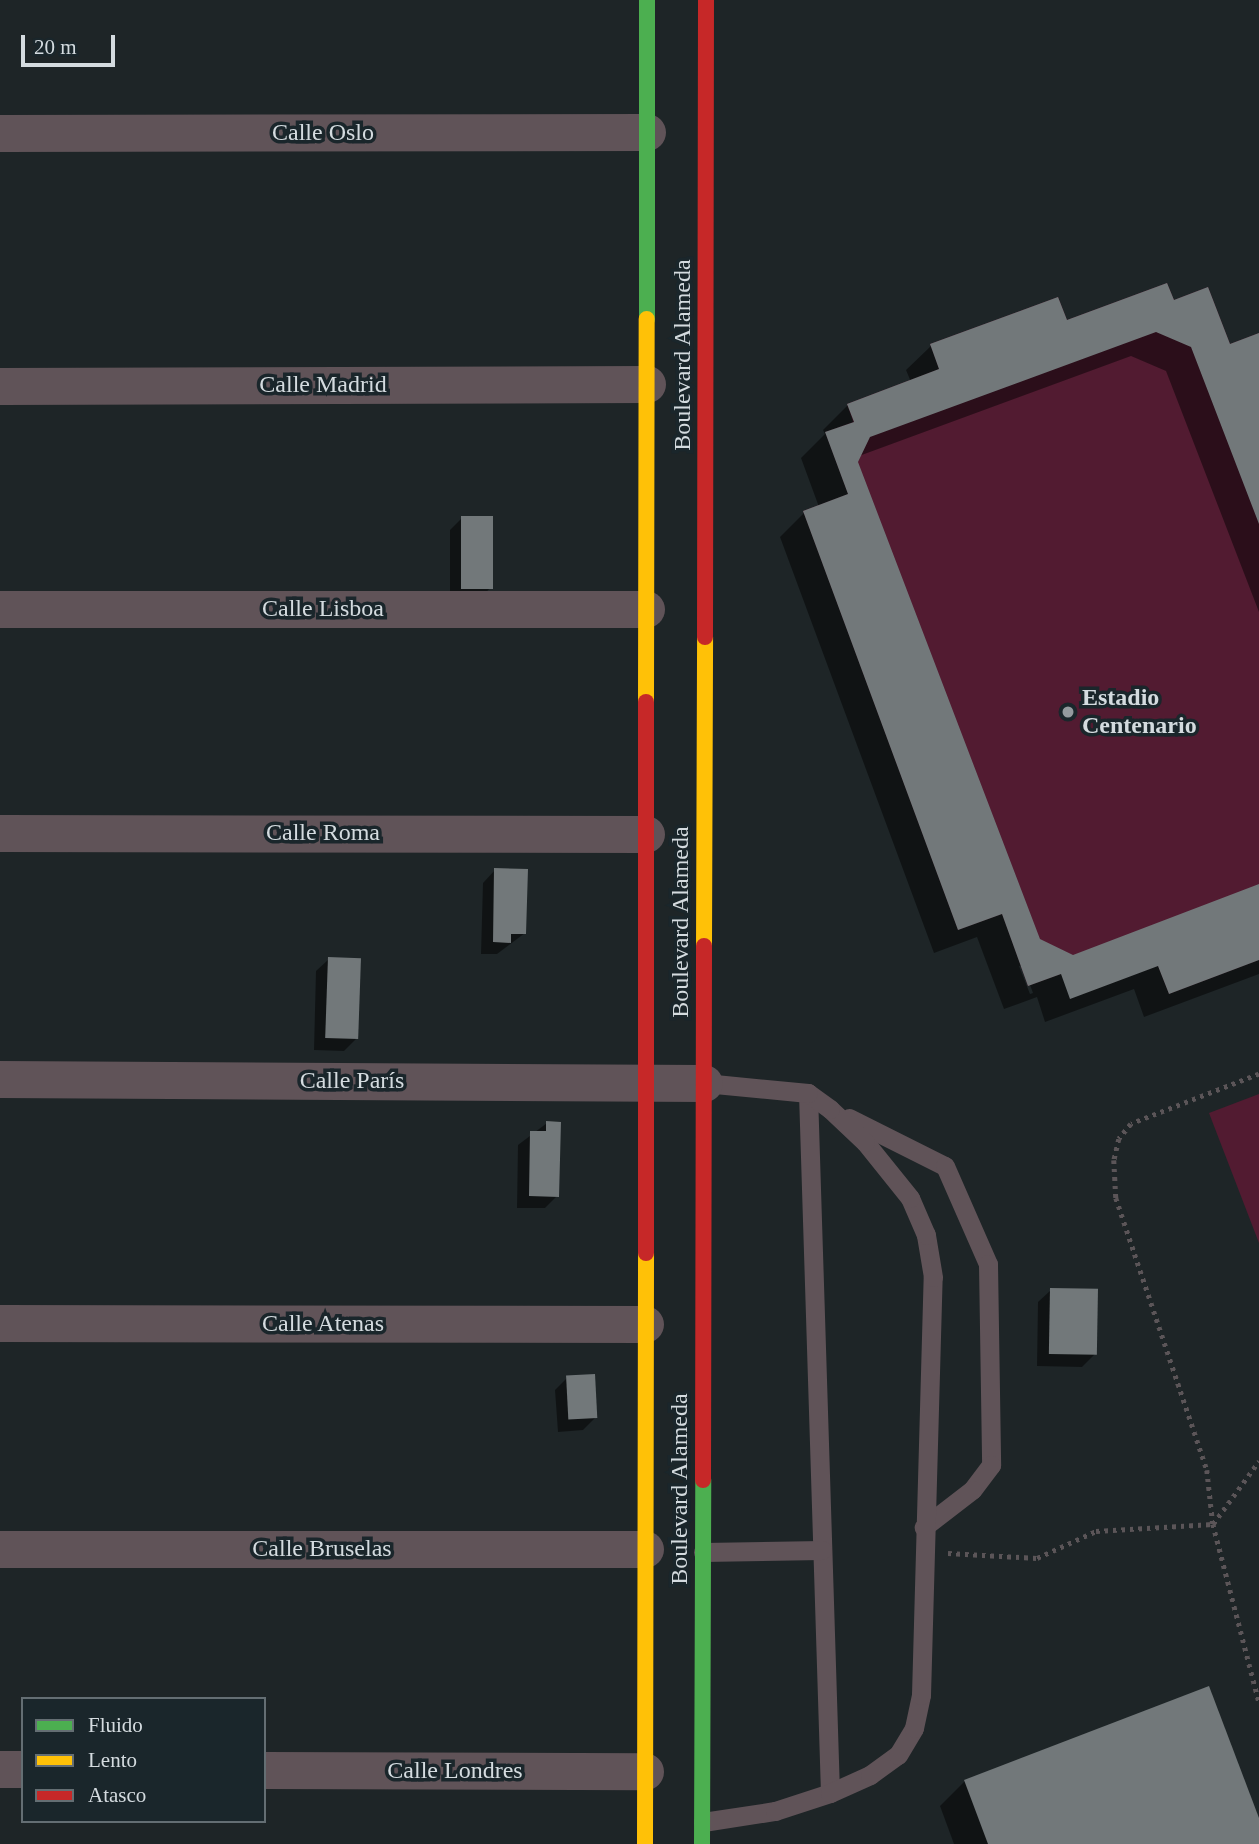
<!DOCTYPE html>
<meta charset="utf-8">
<style>
body{margin:0}
#map{position:relative;width:1259px;height:1844px;overflow:hidden;background:#1e2527;font-family:Georgia,serif}
div>[style]{position:absolute}
[style*='--x']{left:calc(var(--x)*1px);top:calc(var(--y)*1px);width:calc(var(--w)*1px);rotate:calc(var(--a)*1deg)}
.green>*{inset:0;background:#521b31}
.shadow>*{inset:0;background:#0007}
.building>*{inset:0;background:#72787a;transform-origin:0 0}
.path>*{height:4.5px;margin-top:-2.25px;transform-origin:0;background:repeating-linear-gradient(90deg,#5b5558 0 3.5px,transparent 0 8.5px)}
.lane>*{height:19px;margin:-9.5px;padding:0 9.5px;transform-origin:9.5px;border-radius:9.5px;background:#605358}
.street>*{height:37px;margin:-18.5px;padding:0 18.5px;transform-origin:18.5px;border-radius:18.5px;background:#605358}
.fast>*{height:16px;margin:-8px;padding:0 8px;transform-origin:8px;border-radius:8px;background:#4caf50}
.slow>*{height:16px;margin:-8px;padding:0 8px;transform-origin:8px;border-radius:8px;background:#ffc107}
.jam>*{height:16px;margin:-8px;padding:0 8px;transform-origin:8px;border-radius:8px;background:#c62828}
.dots>*{width:19px;height:19px;translate:-50% -50%;box-sizing:border-box;border:4px solid #1a262b;border-radius:50%}
span{translate:-50% -50%;white-space:nowrap;text-align:center;line-height:1.15;-webkit-text-stroke:7px #1a262b;paint-order:stroke}
.street-label{font-size:24px;color:#d4dbdf}
.poi-label{font-size:24px;color:#d4dbdf;font-weight:700}
.left{translate:0 -50%;text-align:left}
.legend{position:absolute;left:21px;top:1697px;width:245px;height:126px;box-sizing:border-box;background:#1a262b;border:2px solid #646e73;margin:0;padding:9px 12px;list-style:none;font-size:21px;color:#d4dbdf}
.legend li{display:flex;align-items:center;gap:14px;height:35px}
.legend b{width:35px;border:2px solid #646e73}
.scale{position:absolute;left:21px;top:35px;width:94px;height:32px;box-sizing:border-box;border:4px solid #d4dbdf;border-top:0;padding-left:9px;font-size:21px;line-height:24px;white-space:nowrap;color:#d4dbdf;-webkit-text-stroke:5px #1a262b;paint-order:stroke}
</style>
<div id="map">
<div class="green">
<i style="clip-path:polygon(1167px 283px,1174px 300px,1208px 287px,1230px 344px,1259px 333px,1259px 960px,1169px 994px,1158px 966px,1061px 974px,1028px 986px,1002px 914px,958px 930px,803px 511px,848px 494px,825px 432px,853px 422px,847px 404px,939px 369px,930px 344px,1058px 297px,1067px 320px)"></i>
<i style="clip-path:polygon(1259px 1094px,1259px 1243px,1209px 1113px)"></i>
</div>
<div class="shadow">
<i style="clip-path:polygon(evenodd,1173px 302px,1229px 346px,1259px 335px,1259px 612px,1166px 371px,1131px 356px,859px 456px,856px 462px,1039px 940px,1073px 957px,1259px 886px,1259px 974px,1144px 1017px,1134px 989px,1045px 1022px,1037px 997px,1004px 1009px,977px 937px,934px 953px,780px 537px,804px 513px,819px 507px,801px 458px,825px 434px,823px 430px,848px 405px,911px 382px,906px 370px,931px 346px,1173px 302px,1019px 966px,1023px 966px,1033px 993px,1030px 994px,1019px 966px)"></i>
<i style="clip-path:polygon(462px 518px,491px 587px,479px 600px,450px 600px,450px 530px)"></i>
<i style="clip-path:polygon(495px 870px,525px 933px,497px 954px,481px 954px,483px 883px)"></i>
<i style="clip-path:polygon(329px 959px,357px 1038px,344px 1051px,314px 1050px,316px 971px)"></i>
<i style="clip-path:polygon(547px 1123px,557px 1196px,545px 1208px,517px 1208px,518px 1145px)"></i>
<i style="clip-path:polygon(1051px 1290px,1095px 1354px,1082px 1367px,1037px 1366px,1038px 1302px)"></i>
<i style="clip-path:polygon(567px 1378px,596px 1417px,583px 1430px,558px 1432px,555px 1390px)"></i>
<i style="clip-path:polygon(965px 1781px,1259px 1823px,1259px 1844px,954px 1844px,940px 1806px)"></i>
</div>
<div class="building">
<i style="clip-path:polygon(1167px 283px,1174px 300px,1208px 287px,1230px 344px,1259px 333px,1259px 524px,1191px 347px,1156px 332px,870px 437px,858px 462px,1040px 939px,1073px 955px,1259px 884px,1259px 960px,1169px 994px,1158px 966px,1070px 999px,1061px 974px,1028px 986px,1002px 914px,958px 930px,803px 511px,848px 494px,825px 432px,854px 422px,847px 404px,939px 369px,930px 344px,1058px 297px,1067px 320px)"></i>
<i style="left:461px;top:516px;width:32px;height:73px"></i>
<i style="clip-path:polygon(494px 868px,528px 869px,526px 934px,511px 934px,511px 943px,493px 942px)"></i>
<i style="left:328px;top:957px;width:33px;height:81px;rotate:2deg"></i>
<i style="clip-path:polygon(546px 1121px,561px 1122px,559px 1197px,529px 1196px,530px 1131px,546px 1131px)"></i>
<i style="left:1050px;top:1288px;width:48px;height:66px;rotate:1deg"></i>
<i style="left:595px;top:1374px;width:44px;height:29px;rotate:87deg"></i>
<i style="clip-path:polygon(1209px 1686px,1259px 1818px,1259px 1844px,988px 1844px,964px 1780px)"></i>
</div>
<div class="path">
<i style="--x:1259;--y:1074;--w:137;--a:158.7"></i>
<i style="--x:1131;--y:1124;--w:19;--a:129"></i>
<i style="--x:1119;--y:1139;--w:22;--a:103"></i>
<i style="--x:1114;--y:1160;--w:38;--a:87"></i>
<i style="--x:1116;--y:1198;--w:287;--a:71.5"></i>
<i style="--x:1207;--y:1470;--w:54;--a:83.7"></i>
<i style="--x:1213;--y:1524;--w:184;--a:75.5"></i>
<i style="--x:948;--y:1553;--w:89;--a:3.2"></i>
<i style="--x:1037;--y:1558;--w:65;--a:-24.6"></i>
<i style="--x:1096;--y:1531;--w:117;--a:-3.4"></i>
<i style="--x:1213;--y:1524;--w:78;--a:-53.9"></i>
</div>
<div class="lane">
<i style="--x:808;--y:1093;--w:700;--a:88.2"></i>
<i style="--x:849;--y:1118;--w:107;--a:26.6"></i>
<i style="--x:945;--y:1166;--w:107;--a:66.3"></i>
<i style="--x:988;--y:1264;--w:201;--a:89.1"></i>
<i style="--x:991;--y:1465;--w:31;--a:127"></i>
<i style="--x:972;--y:1490;--w:61;--a:142.4"></i>
<i style="--x:703;--y:1552;--w:119;--a:-1"></i>
<i style="--x:703;--y:1822;--w:73;--a:-8.7"></i>
<i style="--x:775;--y:1811;--w:58;--a:-18.1"></i>
<i style="--x:830;--y:1793;--w:44;--a:-24.2"></i>
<i style="--x:870;--y:1775;--w:34;--a:-36"></i>
<i style="--x:898;--y:1755;--w:31;--a:-59"></i>
<i style="--x:914;--y:1728;--w:34;--a:-78"></i>
<i style="--x:921;--y:1695;--w:418;--a:-88.4"></i>
<i style="--x:933;--y:1277;--w:43;--a:-99.5"></i>
<i style="--x:926;--y:1235;--w:40;--a:-113.4"></i>
<i style="--x:910;--y:1198;--w:72;--a:-128.8"></i>
<i style="--x:865;--y:1142;--w:48;--a:-136.7"></i>
<i style="--x:830;--y:1109;--w:27;--a:-144"></i>
<i style="--x:808;--y:1093;--w:104;--a:-174.5"></i>
</div>
<div class="street">
<i style="--x:0;--y:133;--w:647;--a:-0.09"></i>
<i style="--x:0;--y:386;--w:647;--a:-0.18"></i>
<i style="--x:0;--y:609;--w:646;--a:0"></i>
<i style="--x:0;--y:833;--w:646;--a:0.09"></i>
<i style="--x:0;--y:1079;--w:704;--a:0.33"></i>
<i style="--x:0;--y:1323;--w:645;--a:0.09"></i>
<i style="--x:0;--y:1549;--w:645;--a:0"></i>
<i style="--x:0;--y:1769;--w:23;--a:0"></i>
<i style="--x:264;--y:1770;--w:381;--a:0.2"></i>
</div>
<div class="fast">
<i style="--x:647;--y:319;--w:319;--a:-90"></i>
<i style="--x:702;--y:1844;--w:364;--a:-89.8"></i>
</div>
<div class="slow">
<i style="--x:646;--y:702;--w:383;--a:-89.9"></i>
<i style="--x:704;--y:946;--w:309;--a:-89.8"></i>
<i style="--x:645;--y:1844;--w:591;--a:-89.9"></i>
</div>
<div class="jam">
<i style="--x:705;--y:637;--w:637;--a:-89.91"></i>
<i style="--x:646;--y:1253;--w:551;--a:-90"></i>
<i style="--x:703;--y:1480;--w:534;--a:-89.89"></i>
</div>
<div class="dots">
<i style="left:1068px;top:712px;background:#949b9f"></i>
</div>
<div class="street-label">
<span style="left:323px;top:133px">Calle Oslo</span>
<span style="left:683px;top:355px;rotate:-90deg">Boulevard Alameda</span>
<span style="left:323px;top:385px">Calle Madrid</span>
<span style="left:323px;top:609px">Calle Lisboa</span>
<span style="left:323px;top:833px">Calle Roma</span>
<span style="left:681px;top:922px;rotate:-90deg">Boulevard Alameda</span>
<span style="left:352px;top:1081px">Calle París</span>
<span style="left:323px;top:1324px">Calle Atenas</span>
<span style="left:680px;top:1489px;rotate:-90deg">Boulevard Alameda</span>
<span style="left:322px;top:1549px">Calle Bruselas</span>
<span style="left:455px;top:1771px">Calle Londres</span>
</div>
<div class="poi-label">
<span class="left" style="left:1082px;top:712px">Estadio<br>Centenario</span>
</div>
<ul class="legend">
<li><b style="height:9px;background:#4caf50"></b>Fluido</li>
<li><b style="height:9px;background:#ffc107"></b>Lento</li>
<li><b style="height:9px;background:#c62828"></b>Atasco</li>
</ul>
<div class="scale">20 m</div>
</div>
